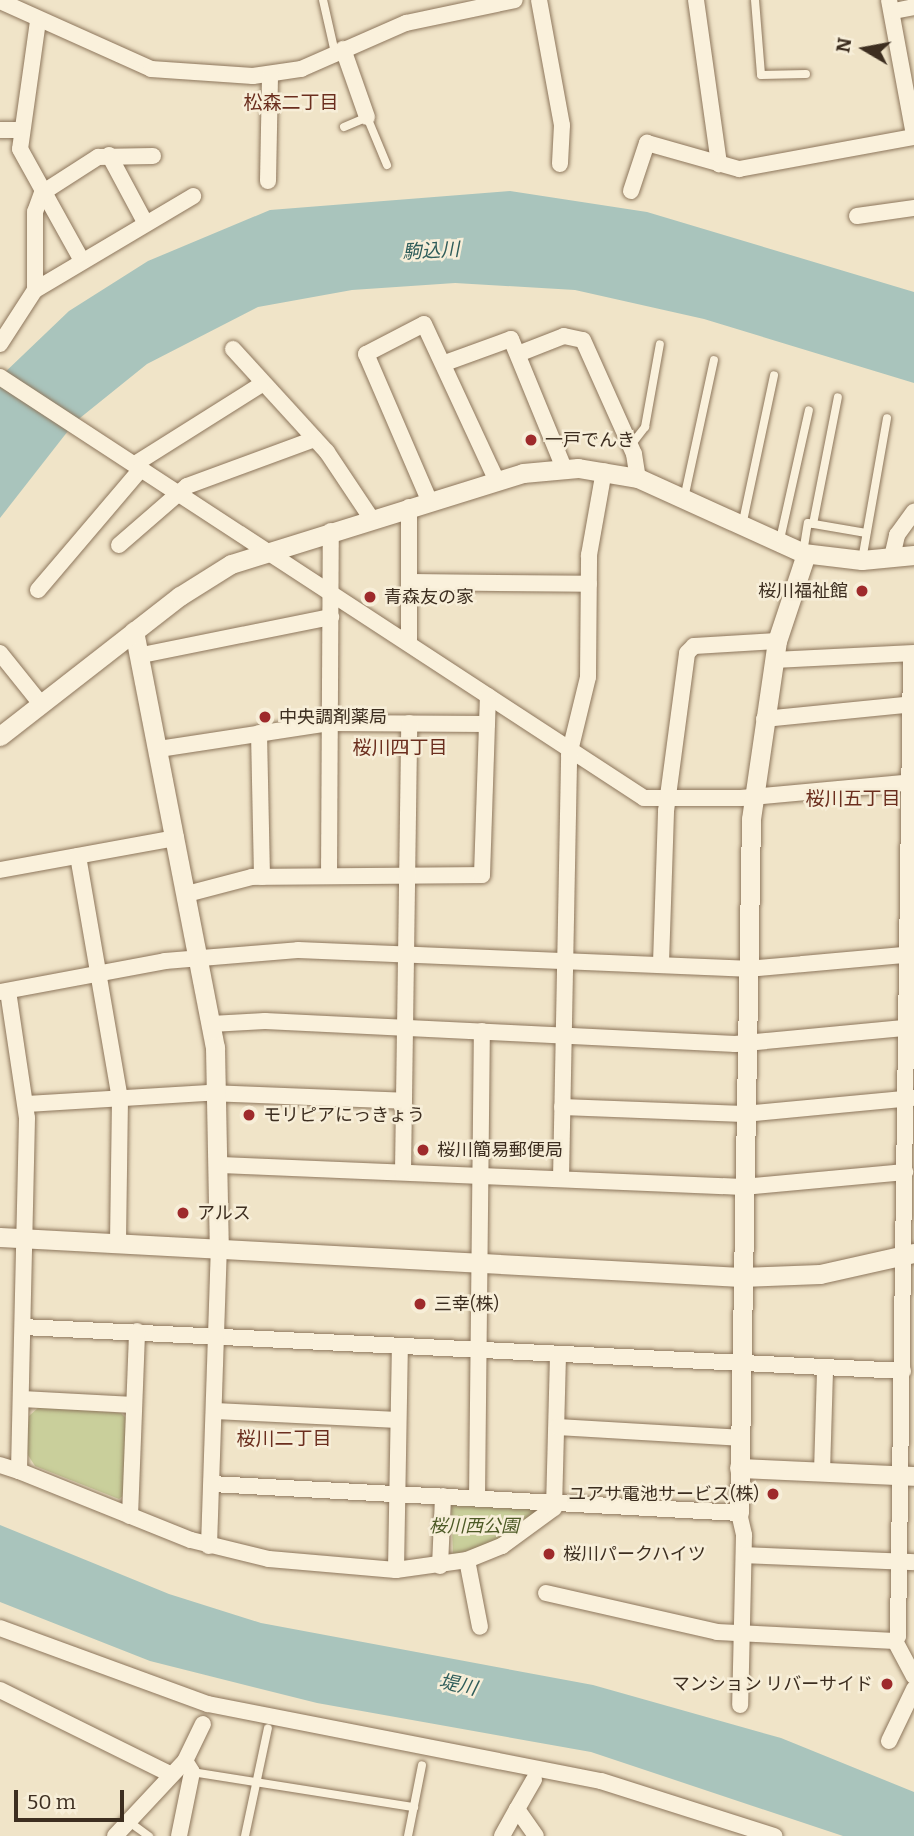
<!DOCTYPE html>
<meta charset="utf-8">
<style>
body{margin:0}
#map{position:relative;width:914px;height:1836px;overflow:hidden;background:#f0e4c8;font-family:Bitter,"Noto Sans JP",serif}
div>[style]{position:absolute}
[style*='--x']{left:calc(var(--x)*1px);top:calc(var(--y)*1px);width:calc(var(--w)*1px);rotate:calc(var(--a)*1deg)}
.green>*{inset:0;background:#c9cf9b}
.water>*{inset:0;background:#a9c4bc}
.roads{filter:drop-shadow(0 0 2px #8d765c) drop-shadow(0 0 2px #8d765c)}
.service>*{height:8px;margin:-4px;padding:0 4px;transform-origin:4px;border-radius:4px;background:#faf1dc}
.minor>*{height:16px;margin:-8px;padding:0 8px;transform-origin:8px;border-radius:8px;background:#faf1dc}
.tertiary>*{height:19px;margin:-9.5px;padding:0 9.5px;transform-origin:9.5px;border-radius:9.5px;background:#faf1dc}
.dots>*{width:19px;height:19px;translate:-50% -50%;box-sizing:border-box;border:4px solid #f7eed8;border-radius:50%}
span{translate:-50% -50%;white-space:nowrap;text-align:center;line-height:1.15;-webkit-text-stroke:5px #f7eed8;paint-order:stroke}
.poi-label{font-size:18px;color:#3d2e20}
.left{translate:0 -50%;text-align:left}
.right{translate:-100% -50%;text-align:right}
.park-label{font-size:18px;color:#4d5a26;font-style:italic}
.neighbourhood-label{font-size:19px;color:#6b2e1e}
.water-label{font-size:19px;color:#2f5d5a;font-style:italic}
.north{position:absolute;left:830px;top:14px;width:70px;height:70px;-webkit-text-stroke:5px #f7eed8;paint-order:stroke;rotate:280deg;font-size:19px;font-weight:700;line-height:28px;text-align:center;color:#3d2e20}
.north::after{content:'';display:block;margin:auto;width:24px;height:32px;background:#3d2e20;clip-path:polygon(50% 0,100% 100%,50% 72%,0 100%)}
.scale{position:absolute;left:14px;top:1790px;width:110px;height:32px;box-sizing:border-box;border:4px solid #3d2e20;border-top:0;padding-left:9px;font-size:21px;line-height:24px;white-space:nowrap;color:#3d2e20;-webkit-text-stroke:5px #f7eed8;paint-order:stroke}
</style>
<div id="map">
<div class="green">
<i style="clip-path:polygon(39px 1407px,121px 1413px,128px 1420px,124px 1495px,119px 1499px,35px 1466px,26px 1452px,29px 1416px)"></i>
<i style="clip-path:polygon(451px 1502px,536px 1507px,538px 1513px,493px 1543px,453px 1555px)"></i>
</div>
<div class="water">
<i style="clip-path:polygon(510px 191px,647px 212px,914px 292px,914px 383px,704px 319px,575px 290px,455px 283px,352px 290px,258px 307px,147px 364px,75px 422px,0 518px,0 377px,69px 311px,148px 261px,270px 210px)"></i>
<i style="clip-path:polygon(0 1525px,169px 1594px,261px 1623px,593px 1685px,781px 1738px,914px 1792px,914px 1836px,843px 1836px,591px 1752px,317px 1703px,150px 1661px,0 1602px)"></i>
</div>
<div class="roads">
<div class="service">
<i style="--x:323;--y:0;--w:54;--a:77.2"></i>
<i style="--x:755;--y:0;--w:75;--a:85.4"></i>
<i style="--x:761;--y:75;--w:45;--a:-1.3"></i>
<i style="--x:344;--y:127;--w:25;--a:-23"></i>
<i style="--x:367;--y:117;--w:52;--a:67.4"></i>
<i style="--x:631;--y:445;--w:23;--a:-52"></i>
<i style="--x:645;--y:427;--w:84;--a:-79.8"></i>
<i style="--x:685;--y:494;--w:137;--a:-77.8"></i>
<i style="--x:813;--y:524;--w:129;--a:-78.9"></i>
<i style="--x:742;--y:526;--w:154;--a:-78"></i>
<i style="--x:779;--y:544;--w:137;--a:-77.4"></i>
<i style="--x:803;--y:553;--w:30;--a:-81"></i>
<i style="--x:808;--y:523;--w:59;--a:9.8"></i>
<i style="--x:862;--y:560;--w:144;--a:-80"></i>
<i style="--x:192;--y:1772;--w:225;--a:9"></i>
<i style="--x:128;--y:1821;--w:26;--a:36"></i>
<i style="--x:245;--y:1836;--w:110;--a:-78"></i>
<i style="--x:408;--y:1836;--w:72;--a:-78.8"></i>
</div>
<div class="minor">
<i style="--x:539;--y:0;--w:127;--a:79.6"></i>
<i style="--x:562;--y:125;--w:39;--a:93"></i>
<i style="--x:696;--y:0;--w:166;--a:82"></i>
<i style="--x:889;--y:0;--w:137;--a:79.5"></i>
<i style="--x:0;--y:1;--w:166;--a:24.2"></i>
<i style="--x:151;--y:69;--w:102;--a:3.9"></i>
<i style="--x:253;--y:76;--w:49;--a:-8.3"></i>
<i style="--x:301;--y:69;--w:115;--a:-23.7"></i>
<i style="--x:406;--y:23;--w:111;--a:-11.9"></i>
<i style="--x:894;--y:11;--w:20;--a:-11"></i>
<i style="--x:38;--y:21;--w:129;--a:98"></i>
<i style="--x:20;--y:149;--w:128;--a:61"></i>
<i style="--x:343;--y:49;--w:72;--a:70.6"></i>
<i style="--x:0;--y:130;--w:19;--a:0"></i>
<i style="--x:109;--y:155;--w:76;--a:61.8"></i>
<i style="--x:268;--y:181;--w:106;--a:-88.9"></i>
<i style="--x:631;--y:191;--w:51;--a:-71.6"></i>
<i style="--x:647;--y:143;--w:96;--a:15.8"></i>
<i style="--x:739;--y:169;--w:178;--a:-10.4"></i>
<i style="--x:857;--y:216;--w:58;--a:-8"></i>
<i style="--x:35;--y:290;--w:184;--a:-30.7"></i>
<i style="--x:0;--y:344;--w:64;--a:-57.1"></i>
<i style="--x:35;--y:290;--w:78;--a:-90"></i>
<i style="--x:35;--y:212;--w:20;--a:-70"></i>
<i style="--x:42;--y:193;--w:67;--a:-32.7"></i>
<i style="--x:98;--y:157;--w:55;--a:-1"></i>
<i style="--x:233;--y:349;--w:139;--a:47.6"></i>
<i style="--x:327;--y:452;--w:79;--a:56.3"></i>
<i style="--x:518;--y:354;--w:49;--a:-21.4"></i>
<i style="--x:564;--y:336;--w:19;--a:12"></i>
<i style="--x:583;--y:340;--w:125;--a:65.9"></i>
<i style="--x:634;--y:454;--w:24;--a:81"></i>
<i style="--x:445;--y:363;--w:70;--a:-20"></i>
<i style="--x:511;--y:339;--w:139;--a:67.7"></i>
<i style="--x:0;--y:377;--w:769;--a:33.17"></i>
<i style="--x:644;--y:798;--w:97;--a:0"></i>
<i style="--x:741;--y:798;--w:174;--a:-5.3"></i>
<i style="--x:135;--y:464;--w:150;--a:-32.2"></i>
<i style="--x:429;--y:500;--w:159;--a:-113.3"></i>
<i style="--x:366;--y:354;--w:65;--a:-27.3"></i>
<i style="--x:424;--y:324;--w:171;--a:65.1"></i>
<i style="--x:409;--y:507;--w:136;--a:90"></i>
<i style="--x:119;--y:545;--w:90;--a:-40.9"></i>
<i style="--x:187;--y:486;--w:136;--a:-20.2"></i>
<i style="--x:892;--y:557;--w:23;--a:-77"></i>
<i style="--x:897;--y:535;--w:29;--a:-54"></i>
<i style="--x:411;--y:582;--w:178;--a:0.6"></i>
<i style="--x:38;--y:590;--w:159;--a:-49.6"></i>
<i style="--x:0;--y:653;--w:65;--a:51.2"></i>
<i style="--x:142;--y:655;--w:193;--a:-11.4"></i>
<i style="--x:774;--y:660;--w:140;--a:-2.9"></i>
<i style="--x:764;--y:719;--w:151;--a:-5.7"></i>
<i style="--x:259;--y:733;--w:144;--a:88.8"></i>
<i style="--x:159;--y:749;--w:172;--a:-8.7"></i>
<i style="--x:329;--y:723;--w:158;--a:0.4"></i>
<i style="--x:78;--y:856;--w:247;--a:80.2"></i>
<i style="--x:120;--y:1099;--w:145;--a:90.8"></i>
<i style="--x:0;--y:870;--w:179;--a:-10.3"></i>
<i style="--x:329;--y:876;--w:345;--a:-89.7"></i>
<i style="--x:187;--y:894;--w:67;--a:-14.7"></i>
<i style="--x:252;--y:877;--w:230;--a:-0.5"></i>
<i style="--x:482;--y:875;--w:179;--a:-88.1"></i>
<i style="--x:661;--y:963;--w:152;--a:-88.1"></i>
<i style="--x:666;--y:811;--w:159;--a:-82.4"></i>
<i style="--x:687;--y:653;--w:10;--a:-45"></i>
<i style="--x:694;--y:646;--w:83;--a:-3.4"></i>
<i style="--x:8;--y:991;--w:128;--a:81.5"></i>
<i style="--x:27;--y:1118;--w:353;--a:91.3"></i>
<i style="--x:19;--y:1471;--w:185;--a:21.9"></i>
<i style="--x:191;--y:1540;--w:80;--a:13.7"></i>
<i style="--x:269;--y:1559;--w:127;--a:5"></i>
<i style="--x:396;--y:1570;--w:72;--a:-8"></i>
<i style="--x:467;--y:1560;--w:38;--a:-22"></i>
<i style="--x:502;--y:1546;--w:64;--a:-36.2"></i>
<i style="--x:554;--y:1508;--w:154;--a:-88.5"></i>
<i style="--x:0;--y:992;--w:168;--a:-10.6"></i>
<i style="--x:165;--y:961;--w:133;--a:-4.7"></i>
<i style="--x:298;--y:950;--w:449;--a:2.4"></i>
<i style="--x:747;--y:969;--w:168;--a:-5.1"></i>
<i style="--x:211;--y:1024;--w:54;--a:-3.2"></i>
<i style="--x:265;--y:1021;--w:471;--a:2.8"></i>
<i style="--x:735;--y:1044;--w:180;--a:-5.4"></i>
<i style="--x:27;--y:1104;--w:182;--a:-3.5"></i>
<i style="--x:209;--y:1093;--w:195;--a:2.3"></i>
<i style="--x:562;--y:1107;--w:182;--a:2.2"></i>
<i style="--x:744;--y:1114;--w:171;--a:-5.4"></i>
<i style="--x:221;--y:1165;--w:522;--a:2.41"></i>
<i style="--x:743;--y:1187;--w:163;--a:-5.3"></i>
<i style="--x:403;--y:1172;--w:449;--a:-89.2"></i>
<i style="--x:561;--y:1179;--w:424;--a:-88.9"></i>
<i style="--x:569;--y:755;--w:80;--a:-76.3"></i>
<i style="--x:588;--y:677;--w:122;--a:-89.5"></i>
<i style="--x:589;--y:555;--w:85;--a:-79.9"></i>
<i style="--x:23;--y:1327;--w:881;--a:2.86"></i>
<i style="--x:22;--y:1399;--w:112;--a:3.1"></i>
<i style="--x:215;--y:1411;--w:183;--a:2.8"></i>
<i style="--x:557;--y:1427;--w:183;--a:3.4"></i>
<i style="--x:0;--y:1465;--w:20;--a:18"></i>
<i style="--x:822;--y:1472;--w:104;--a:-88.3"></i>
<i style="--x:212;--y:1484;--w:528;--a:3.15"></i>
<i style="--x:739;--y:1513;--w:23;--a:77"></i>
<i style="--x:744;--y:1535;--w:170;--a:91.3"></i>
<i style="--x:477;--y:1498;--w:467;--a:-89.4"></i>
<i style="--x:130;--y:1516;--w:185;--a:-87.8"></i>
<i style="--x:209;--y:1546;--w:297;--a:-88.1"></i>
<i style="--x:744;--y:1555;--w:170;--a:2.4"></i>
<i style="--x:467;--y:1560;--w:68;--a:79"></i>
<i style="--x:440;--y:1566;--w:70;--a:-87.5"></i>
<i style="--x:396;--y:1570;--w:224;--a:-89"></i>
<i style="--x:546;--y:1593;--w:175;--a:12.8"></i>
<i style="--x:717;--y:1632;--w:178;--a:2.9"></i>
<i style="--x:895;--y:1641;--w:6;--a:-59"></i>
<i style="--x:898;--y:1636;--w:982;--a:-89.24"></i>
<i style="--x:0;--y:1628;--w:221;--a:20.1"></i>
<i style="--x:208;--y:1704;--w:400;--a:11.1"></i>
<i style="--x:601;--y:1781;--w:182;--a:17.6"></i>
<i style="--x:895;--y:1641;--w:40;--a:62"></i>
<i style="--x:0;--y:1690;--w:187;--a:26.3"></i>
<i style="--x:889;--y:1741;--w:58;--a:-64.3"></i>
<i style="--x:517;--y:1809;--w:34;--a:-60"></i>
<i style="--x:115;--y:1836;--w:103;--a:-47"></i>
<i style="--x:185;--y:1761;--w:41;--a:-64.1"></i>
<i style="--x:179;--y:1836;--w:65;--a:-78.5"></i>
<i style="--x:192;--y:1772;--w:13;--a:-122"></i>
<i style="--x:502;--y:1836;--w:31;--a:-61"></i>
<i style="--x:517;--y:1809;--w:33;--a:55"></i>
</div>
<div class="tertiary">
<i style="--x:134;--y:631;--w:424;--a:79"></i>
<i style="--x:215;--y:1047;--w:202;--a:88.9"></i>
<i style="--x:0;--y:736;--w:228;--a:-37.9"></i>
<i style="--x:180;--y:596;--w:60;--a:-32.1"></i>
<i style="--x:231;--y:564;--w:306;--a:-17.3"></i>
<i style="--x:523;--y:473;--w:55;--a:-5.2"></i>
<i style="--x:578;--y:468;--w:61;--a:9.5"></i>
<i style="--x:638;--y:478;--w:181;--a:24.4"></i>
<i style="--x:803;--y:553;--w:59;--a:6.8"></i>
<i style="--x:862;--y:560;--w:52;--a:-5.5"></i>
<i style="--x:0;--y:1237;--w:742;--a:3.09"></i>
<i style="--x:741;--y:1277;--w:79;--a:-2.2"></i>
<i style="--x:820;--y:1274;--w:96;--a:-12.6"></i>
<i style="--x:739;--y:1468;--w:175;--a:2.6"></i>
<i style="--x:739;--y:1513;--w:694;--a:-89.01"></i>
<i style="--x:751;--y:819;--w:180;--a:-81.7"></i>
<i style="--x:777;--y:641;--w:92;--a:-71.6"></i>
</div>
</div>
<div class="dots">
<i style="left:531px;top:440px;background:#9e2a2b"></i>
<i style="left:862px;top:591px;background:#9e2a2b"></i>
<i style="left:370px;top:597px;background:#9e2a2b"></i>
<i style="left:265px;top:717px;background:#9e2a2b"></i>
<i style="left:249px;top:1115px;background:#9e2a2b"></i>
<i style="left:423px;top:1150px;background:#9e2a2b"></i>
<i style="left:183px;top:1213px;background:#9e2a2b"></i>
<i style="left:420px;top:1304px;background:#9e2a2b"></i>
<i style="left:773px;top:1494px;background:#9e2a2b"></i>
<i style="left:549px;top:1554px;background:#9e2a2b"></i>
<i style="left:887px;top:1684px;background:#9e2a2b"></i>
</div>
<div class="poi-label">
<span class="left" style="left:545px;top:440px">一戸でんき</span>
<span class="right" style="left:848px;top:591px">桜川福祉館</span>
<span class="left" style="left:384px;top:597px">青森友の家</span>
<span class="left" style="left:279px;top:717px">中央調剤薬局</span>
<span class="left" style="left:263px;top:1115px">モリピアにっきょう</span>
<span class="left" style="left:437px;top:1150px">桜川簡易郵便局</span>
<span class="left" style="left:197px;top:1213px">アルス</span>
<span class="left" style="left:434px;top:1304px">三幸(株)</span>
<span class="right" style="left:759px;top:1494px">ユアサ電池サービス(株)</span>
<span class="left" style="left:563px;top:1554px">桜川パークハイツ</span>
<span class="right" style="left:873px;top:1684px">マンション リバーサイド</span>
</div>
<div class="park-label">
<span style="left:474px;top:1526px">桜川西公園</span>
</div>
<div class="neighbourhood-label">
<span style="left:291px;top:103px">松森二丁目</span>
<span style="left:400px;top:748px">桜川四丁目</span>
<span style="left:853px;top:799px">桜川五丁目</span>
<span style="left:284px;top:1439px">桜川二丁目</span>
</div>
<div class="water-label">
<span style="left:431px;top:251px;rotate:-3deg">駒込川</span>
<span style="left:458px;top:1685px;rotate:12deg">堤川</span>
</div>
<div class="north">N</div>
<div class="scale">50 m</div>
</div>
